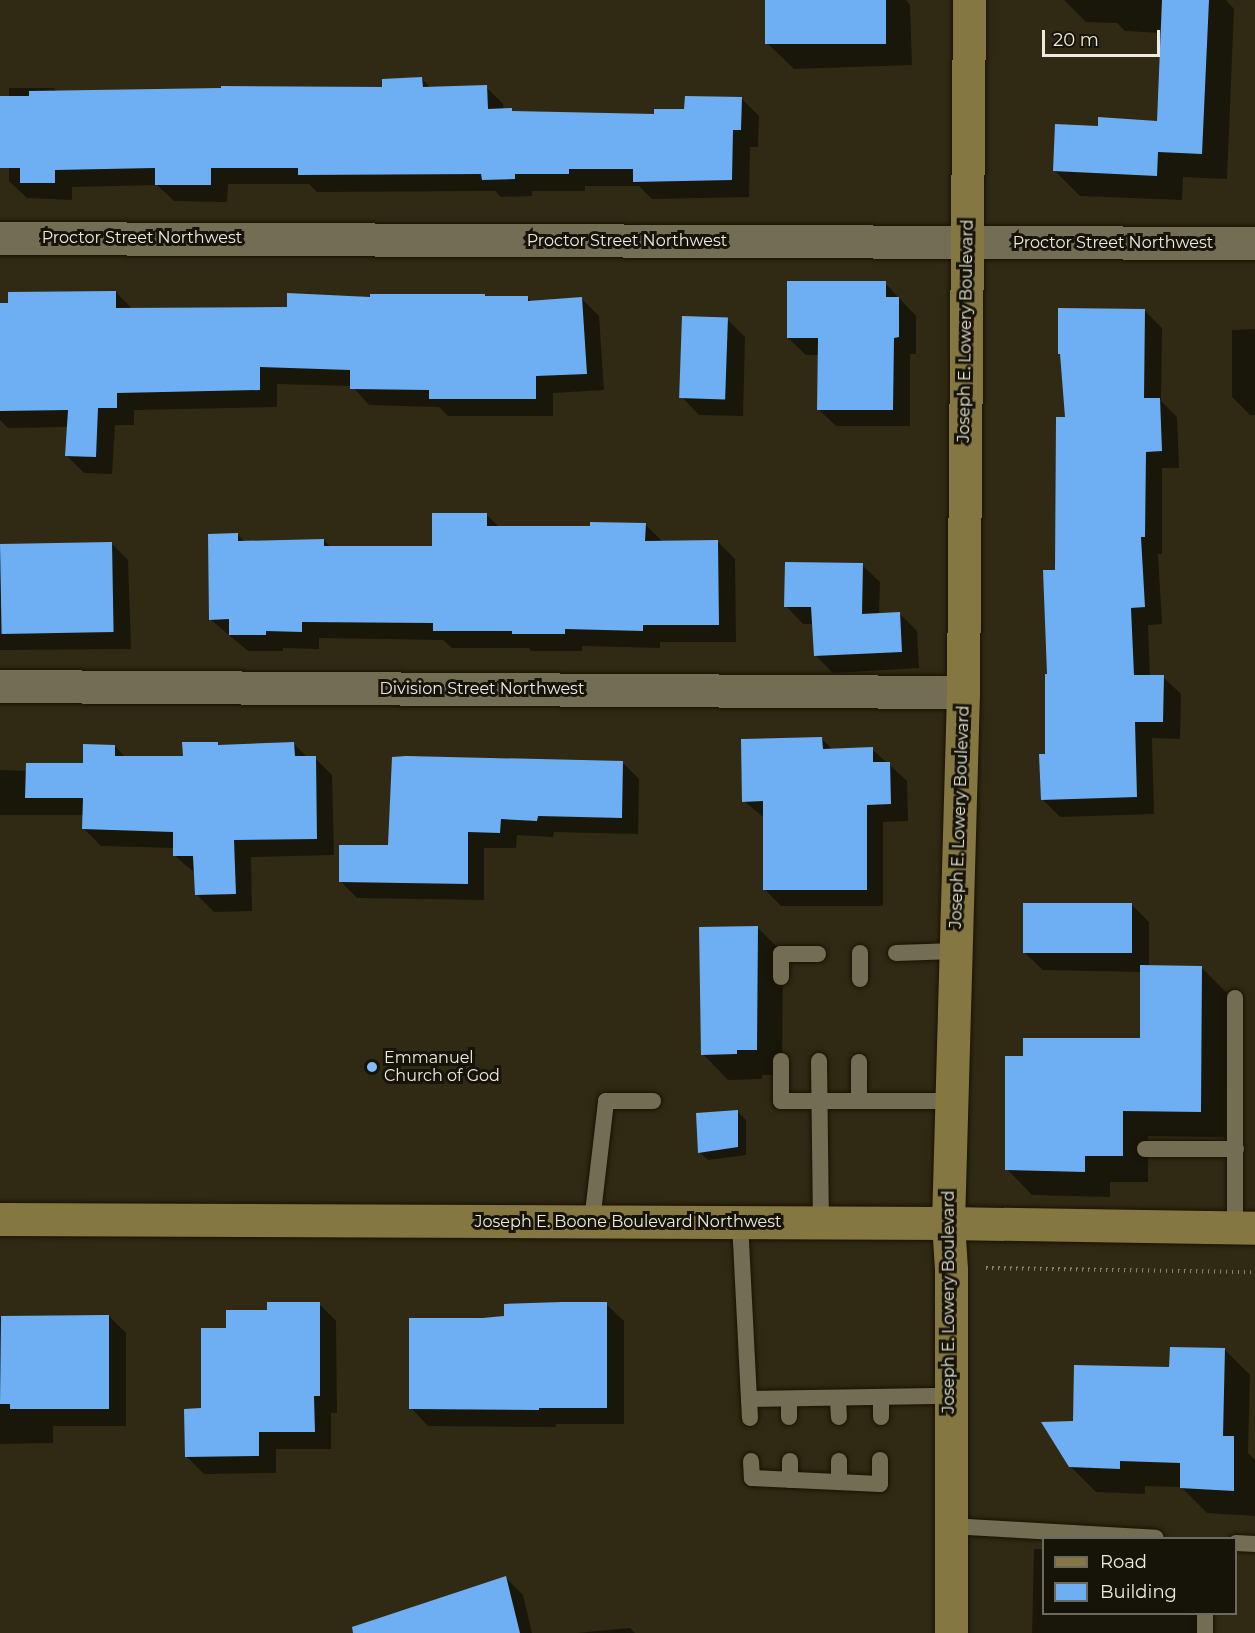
<!DOCTYPE html>
<style>
body{margin:0}
#map{position:relative;width:1255px;height:1633px;overflow:hidden;background:#302a14;font-family:Montserrat,sans-serif}
div>[style]{position:absolute}
[style*='--x']{left:calc(var(--x)*1px);top:calc(var(--y)*1px);width:calc(var(--w)*1px);rotate:calc(var(--a)*1deg)}
.shadow>*{inset:0;background:#0007}
.building>*{inset:0;background:#6eaff3;transform-origin:0 0}
.path>*{height:4px;margin-top:-2px;transform-origin:0;background:repeating-linear-gradient(90deg,#888371 0 1.5px,transparent 0 6px)}
.roads{filter:drop-shadow(0 0 2px #181300) drop-shadow(0 0 2px #181300)}
.service>*{height:16px;margin:-8px;padding:0 8px;transform-origin:8px;border-radius:8px;background:#736d54}
.minor>*{height:33px;margin:-16.5px;padding:0 16.5px;transform-origin:16.5px;border-radius:16.5px;background:#736d54}
.secondary>*{height:33px;margin:-16.5px;padding:0 16.5px;transform-origin:16.5px;border-radius:16.5px;background:#847742}
.dots>*{width:16px;height:16px;translate:-50% -50%;box-sizing:border-box;border:3px solid #161309;border-radius:50%}
span{translate:-50% -50%;white-space:nowrap;text-align:center;line-height:1.15;-webkit-text-stroke:6px #161309;paint-order:stroke}
.street-label{font-size:16px;color:#eeeadd}
.poi-label{font-size:16px;color:#eeeadd}
.left{translate:0 -50%;text-align:left}
.legend{position:absolute;left:1042px;top:1537px;width:195px;height:78px;box-sizing:border-box;background:#161309;border:2px solid #6c695e;margin:0;padding:8px 10px;list-style:none;font-size:18px;color:#eeeadd}
.legend li{display:flex;align-items:center;gap:12px;height:30px}
.legend b{width:30px;border:2px solid #6c695e}
.scale{position:absolute;left:1042px;top:30px;width:118px;height:27px;box-sizing:border-box;border:3px solid #eeeadd;border-top:0;padding-left:8px;font-size:18px;line-height:21px;white-space:nowrap;color:#eeeadd;-webkit-text-stroke:4px #161309;paint-order:stroke}
</style>
<div id="map">
<div class="shadow">
<i style="clip-path:polygon(767px 0,906px 0,910px 5px,912px 65px,794px 69px,768px 44px)"></i>
<i style="clip-path:polygon(1064px 0,1226px 0,1234px 9px,1227px 179px,1183px 177px,1182px 200px,1080px 196px,1054px 170px,1099px 127px,1158px 123px,1162px 33px,1125px 31px,1117px 23px,1086px 22px)"></i>
<i style="clip-path:polygon(422px 79px,431px 88px,486px 87px,503px 104px,504px 110px,511px 110px,514px 113px,656px 115px,741px 98px,759px 116px,758px 147px,750px 147px,749px 197px,652px 199px,639px 186px,585px 186px,585px 191px,532px 191px,532px 196px,501px 197px,495px 191px,317px 192px,309px 184px,228px 184px,227px 202px,174px 201px,157px 185px,72px 187px,72px 200px,27px 198px,9px 181px,9px 88px,54px 88px,57px 92px,383px 88px)"></i>
<i style="clip-path:polygon(885px 283px,916px 316px,916px 354px,910px 354px,910px 426px,836px 426px,818px 409px,819px 355px,806px 355px,788px 338px)"></i>
<i style="clip-path:polygon(116px 292px,132px 309px,288px 309px,372px 298px,485px 295px,487px 298px,528px 298px,532px 302px,582px 299px,599px 316px,604px 390px,553px 393px,553px 416px,448px 416px,439px 407px,369px 405px,352px 386px,277px 384px,277px 407px,134px 410px,134px 425px,115px 425px,112px 474px,84px 473px,67px 456px,68px 427px,8px 428px,0 420px,0 304px)"></i>
<i style="clip-path:polygon(1145px 311px,1162px 328px,1161px 401px,1177px 417px,1179px 468px,1162px 468px,1162px 554px,1158px 554px,1162px 624px,1148px 625px,1150px 677px,1163px 677px,1181px 694px,1180px 739px,1152px 738px,1154px 814px,1060px 817px,1042px 799px,1066px 418px)"></i>
<i style="clip-path:polygon(727px 319px,745px 337px,743px 416px,699px 415px,682px 397px)"></i>
<i style="clip-path:polygon(1255px 329px,1255px 415px,1250px 415px,1232px 397px,1232px 330px)"></i>
<i style="clip-path:polygon(486px 514px,500px 528px,591px 528px,645px 524px,663px 542px,718px 542px,735px 559px,736px 642px,660px 642px,660px 648px,582px 646px,582px 651px,531px 651px,529px 648px,452px 648px,443px 640px,319px 638px,319px 649px,283px 648px,283px 651px,248px 651px,210px 619px,237px 534px,245px 542px,324px 540px,331px 548px,434px 548px)"></i>
<i style="clip-path:polygon(111px 543px,128px 560px,131px 649px,0 650px,0 546px)"></i>
<i style="clip-path:polygon(862px 565px,880px 582px,879px 614px,899px 613px,917px 631px,919px 668px,833px 673px,816px 656px,814px 624px,803px 624px,786px 606px)"></i>
<i style="clip-path:polygon(822px 739px,833px 750px,872px 749px,907px 781px,908px 821px,883px 822px,883px 906px,781px 906px,764px 889px,764px 818px,744px 801px)"></i>
<i style="clip-path:polygon(218px 744px,220px 747px,294px 744px,308px 758px,315px 758px,332px 775px,334px 855px,251px 857px,252px 911px,214px 912px,196px 894px,195px 873px,175px 856px,175px 848px,101px 846px,84px 829px,84px 815px,0 815px,0 770px,27px 771px,85px 765px,115px 746px,126px 758px,184px 758px)"></i>
<i style="clip-path:polygon(497px 758px,623px 763px,639px 779px,638px 834px,554px 832px,553px 837px,517px 835px,516px 848px,484px 848px,484px 900px,357px 898px,341px 882px,390px 847px,497px 761px)"></i>
<i style="clip-path:polygon(1131px 904px,1149px 922px,1149px 967px,1202px 968px,1227px 993px,1226px 1137px,1148px 1136px,1148px 1182px,1110px 1182px,1110px 1197px,1032px 1195px,1007px 1169px,1025px 1057px,1141px 1040px,1142px 972px,1043px 970px,1025px 953px)"></i>
<i style="clip-path:polygon(757px 927px,783px 953px,782px 1075px,762px 1075px,762px 1079px,728px 1080px,703px 1054px)"></i>
<i style="clip-path:polygon(737px 1111px,746px 1120px,746px 1155px,708px 1160px,699px 1152px)"></i>
<i style="clip-path:polygon(319px 1304px,336px 1321px,337px 1413px,331px 1413px,331px 1449px,276px 1449px,276px 1473px,204px 1474px,186px 1456px,227px 1330px,268px 1311px)"></i>
<i style="clip-path:polygon(606px 1304px,624px 1321px,624px 1424px,556px 1424px,556px 1427px,428px 1426px,411px 1408px,410px 1320px,505px 1317px)"></i>
<i style="clip-path:polygon(109px 1316px,126px 1333px,126px 1426px,53px 1426px,53px 1443px,0 1444px,0 1317px)"></i>
<i style="clip-path:polygon(1224px 1349px,1250px 1375px,1248px 1453px,1255px 1460px,1255px 1516px,1207px 1513px,1181px 1487px,1145px 1486px,1145px 1494px,1096px 1492px,1070px 1466px,1075px 1423px)"></i>
<i style="clip-path:polygon(1034px 1549px,1044px 1549px,1044px 1614px,1210px 1614px,1210px 1633px,1032px 1633px)"></i>
<i style="clip-path:polygon(506px 1578px,523px 1595px,532px 1633px,388px 1633px)"></i>
<i style="clip-path:polygon(630px 1628px,635px 1633px,577px 1633px)"></i>
</div>
<div class="building">
<i style="left:765px;top:0;width:121px;height:44px"></i>
<i style="clip-path:polygon(1162px 0,1209px 0,1202px 154px,1158px 152px,1157px 176px,1053px 171px,1055px 124px,1098px 126px,1098px 117px,1157px 121px)"></i>
<i style="clip-path:polygon(422px 77px,423px 87px,487px 85px,488px 109px,512px 108px,512px 111px,654px 114px,654px 109px,684px 109px,685px 96px,742px 97px,741px 130px,733px 130px,732px 180px,633px 182px,633px 169px,569px 169px,569px 174px,515px 174px,515px 179px,482px 180px,481px 174px,298px 175px,298px 168px,211px 168px,211px 185px,155px 185px,155px 168px,55px 170px,55px 183px,20px 183px,20px 168px,0 168px,0 96px,29px 96px,29px 91px,221px 88px,221px 86px,382px 87px,382px 79px)"></i>
<i style="clip-path:polygon(787px 281px,886px 281px,886px 297px,899px 297px,899px 337px,894px 338px,893px 410px,817px 410px,818px 338px,787px 338px)"></i>
<i style="clip-path:polygon(116px 291px,116px 308px,287px 307px,287px 293px,370px 297px,370px 294px,485px 294px,485px 296px,528px 296px,528px 301px,582px 297px,587px 374px,536px 376px,536px 399px,429px 399px,429px 390px,350px 389px,350px 370px,260px 367px,260px 390px,117px 393px,117px 408px,98px 408px,96px 457px,65px 456px,68px 410px,0 411px,0 303px,8px 303px,8px 292px)"></i>
<i style="clip-path:polygon(1058px 308px,1145px 309px,1144px 398px,1160px 398px,1162px 451px,1146px 452px,1145px 537px,1141px 537px,1145px 607px,1131px 608px,1134px 675px,1164px 675px,1163px 722px,1135px 722px,1137px 797px,1041px 800px,1039px 754px,1045px 754px,1045px 674px,1047px 674px,1043px 570px,1055px 570px,1056px 417px,1065px 417px,1060px 354px,1058px 354px)"></i>
<i style="left:682px;top:316px;width:46px;height:82px;rotate:2deg"></i>
<i style="clip-path:polygon(432px 513px,487px 513px,487px 526px,590px 526px,590px 522px,646px 523px,645px 541px,718px 540px,719px 625px,643px 625px,643px 631px,565px 629px,565px 634px,512px 634px,512px 631px,433px 631px,433px 623px,302px 622px,302px 632px,266px 631px,266px 635px,229px 635px,229px 619px,209px 620px,208px 534px,238px 533px,238px 541px,324px 539px,324px 546px,432px 546px)"></i>
<i style="left:112px;top:542px;width:90px;height:112px;rotate:89deg"></i>
<i style="clip-path:polygon(785px 562px,863px 563px,862px 614px,900px 612px,902px 652px,814px 656px,811px 607px,784px 607px)"></i>
<i style="clip-path:polygon(822px 737px,823px 749px,873px 747px,873px 762px,890px 762px,891px 804px,867px 805px,867px 890px,763px 890px,763px 801px,742px 802px,741px 739px)"></i>
<i style="clip-path:polygon(182px 742px,218px 742px,218px 745px,294px 742px,295px 756px,316px 756px,317px 839px,234px 840px,236px 894px,195px 895px,193px 856px,173px 856px,173px 832px,82px 829px,83px 798px,25px 798px,26px 763px,83px 763px,83px 744px,115px 745px,115px 756px,183px 756px)"></i>
<i style="clip-path:polygon(406px 756px,623px 761px,622px 818px,538px 816px,537px 821px,501px 819px,500px 833px,468px 832px,468px 884px,339px 882px,339px 845px,388px 845px,392px 757px)"></i>
<i style="left:1023px;top:903px;width:109px;height:50px"></i>
<i style="clip-path:polygon(758px 926px,757px 1050px,737px 1050px,737px 1054px,701px 1055px,699px 927px)"></i>
<i style="clip-path:polygon(1140px 965px,1202px 966px,1201px 1112px,1123px 1111px,1123px 1156px,1085px 1156px,1085px 1172px,1005px 1170px,1005px 1056px,1023px 1056px,1023px 1038px,1140px 1038px)"></i>
<i style="clip-path:polygon(738px 1110px,738px 1147px,698px 1153px,696px 1113px)"></i>
<i style="clip-path:polygon(267px 1302px,320px 1302px,320px 1396px,314px 1396px,315px 1432px,259px 1432px,259px 1456px,185px 1457px,184px 1409px,201px 1408px,201px 1328px,226px 1328px,226px 1310px,267px 1310px)"></i>
<i style="clip-path:polygon(562px 1302px,607px 1302px,607px 1408px,539px 1408px,539px 1410px,409px 1409px,409px 1318px,482px 1318px,504px 1316px,504px 1304px)"></i>
<i style="clip-path:polygon(109px 1315px,109px 1409px,10px 1409px,10px 1404px,0 1404px,1px 1316px)"></i>
<i style="clip-path:polygon(1170px 1347px,1225px 1348px,1223px 1436px,1234px 1436px,1234px 1491px,1180px 1488px,1180px 1463px,1120px 1461px,1120px 1469px,1069px 1467px,1041px 1422px,1073px 1421px,1074px 1365px,1169px 1367px)"></i>
<i style="clip-path:polygon(506px 1576px,520px 1633px,353px 1633px,352px 1627px)"></i>
</div>
<div class="path">
<i style="--x:986;--y:1268;--w:269;--a:0.9"></i>
</div>
<div class="roads">
<div class="service">
<i style="--x:860;--y:953;--w:26;--a:90"></i>
<i style="--x:896;--y:953;--w:60;--a:-1.9"></i>
<i style="--x:781;--y:977;--w:23;--a:-90"></i>
<i style="--x:781;--y:954;--w:37;--a:0"></i>
<i style="--x:1235;--y:998;--w:230;--a:90"></i>
<i style="--x:781;--y:1061;--w:40;--a:90"></i>
<i style="--x:781;--y:1101;--w:171;--a:0"></i>
<i style="--x:819;--y:1061;--w:162;--a:89.3"></i>
<i style="--x:859;--y:1062;--w:39;--a:90"></i>
<i style="--x:1145;--y:1149;--w:91;--a:0"></i>
<i style="--x:592;--y:1221;--w:121;--a:-83.3"></i>
<i style="--x:606;--y:1101;--w:47;--a:0"></i>
<i style="--x:740;--y:1222;--w:177;--a:87.1"></i>
<i style="--x:749;--y:1399;--w:200;--a:-0.9"></i>
<i style="--x:749;--y:1399;--w:19;--a:87"></i>
<i style="--x:789;--y:1399;--w:18;--a:90"></i>
<i style="--x:838;--y:1399;--w:18;--a:87"></i>
<i style="--x:881;--y:1399;--w:18;--a:90"></i>
<i style="--x:751;--y:1461;--w:17;--a:87"></i>
<i style="--x:752;--y:1478;--w:128;--a:2.7"></i>
<i style="--x:880;--y:1484;--w:24;--a:-90"></i>
<i style="--x:790;--y:1461;--w:19;--a:90"></i>
<i style="--x:839;--y:1461;--w:21;--a:90"></i>
<i style="--x:950;--y:1526;--w:206;--a:3.3"></i>
<i style="--x:1236;--y:1543;--w:19;--a:3"></i>
<i style="--x:1205;--y:1633;--w:19;--a:-90"></i>
</div>
<div class="minor">
<i style="--x:0;--y:238;--w:1255;--a:0.23"></i>
<i style="--x:0;--y:686;--w:963;--a:0.36"></i>
</div>
<div class="secondary">
<i style="--x:0;--y:1219;--w:948;--a:0.24"></i>
<i style="--x:948;--y:1223;--w:307;--a:0.9"></i>
<i style="--x:951;--y:1633;--w:364;--a:-90"></i>
<i style="--x:951;--y:1269;--w:46;--a:-93.7"></i>
<i style="--x:948;--y:1223;--w:531;--a:-88.38"></i>
<i style="--x:963;--y:692;--w:692;--a:-89.5"></i>
</div>
</div>
<div class="dots">
<i style="left:372px;top:1067px;background:#82bcfa"></i>
</div>
<div class="street-label">
<span style="left:142px;top:238px">Proctor Street Northwest</span>
<span style="left:627px;top:241px">Proctor Street Northwest</span>
<span style="left:1113px;top:243px">Proctor Street Northwest</span>
<span style="left:966px;top:331px;rotate:-89deg">Joseph E. Lowery Boulevard</span>
<span style="left:482px;top:689px">Division Street Northwest</span>
<span style="left:960px;top:817px;rotate:-88deg">Joseph E. Lowery Boulevard</span>
<span style="left:628px;top:1222px">Joseph E. Boone Boulevard Northwest</span>
<span style="left:949px;top:1302px;rotate:-90deg">Joseph E. Lowery Boulevard</span>
</div>
<div class="poi-label">
<span class="left" style="left:384px;top:1067px">Emmanuel<br>Church of God</span>
</div>
<ul class="legend">
<li><b style="height:8px;background:#847742"></b>Road</li>
<li><b style="height:16px;background:#6eaff3"></b>Building</li>
</ul>
<div class="scale">20 m</div>
</div>
